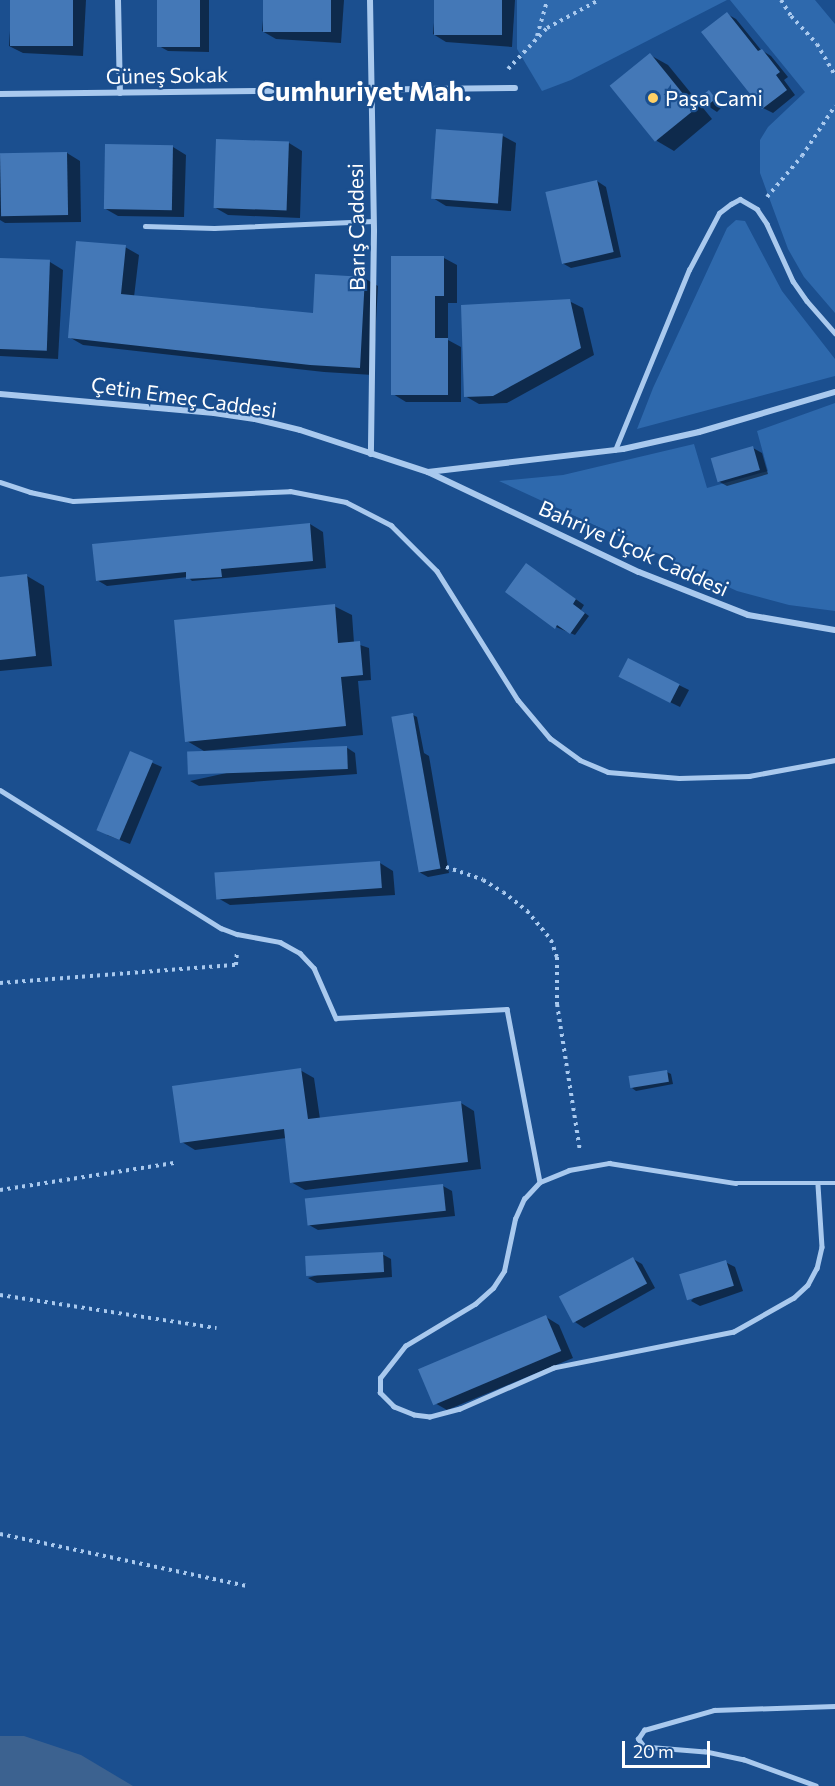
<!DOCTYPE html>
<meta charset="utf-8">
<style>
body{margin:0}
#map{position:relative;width:835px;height:1786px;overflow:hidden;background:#1b4f8f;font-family:Commissioner,sans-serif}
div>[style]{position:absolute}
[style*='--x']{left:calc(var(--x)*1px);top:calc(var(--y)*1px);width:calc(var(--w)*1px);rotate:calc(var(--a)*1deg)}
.green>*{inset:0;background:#2e69ad}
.water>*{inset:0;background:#3c6290}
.shadow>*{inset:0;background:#0007}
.building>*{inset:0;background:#4478b7;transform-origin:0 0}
.path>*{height:4px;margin-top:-2px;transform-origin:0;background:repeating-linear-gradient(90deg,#a9c9ee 0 3px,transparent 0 7.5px)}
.service>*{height:4.5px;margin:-2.25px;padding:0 2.25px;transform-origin:2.25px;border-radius:2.25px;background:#a9c9ee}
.minor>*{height:6px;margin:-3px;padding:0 3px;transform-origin:3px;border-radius:3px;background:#a9c9ee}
.dots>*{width:16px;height:16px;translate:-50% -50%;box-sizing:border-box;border:3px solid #1b4f8f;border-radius:50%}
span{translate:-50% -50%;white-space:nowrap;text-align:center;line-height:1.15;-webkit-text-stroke:4.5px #1b4f8f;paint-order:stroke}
.street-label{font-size:21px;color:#fff}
.poi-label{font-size:21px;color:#fff}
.left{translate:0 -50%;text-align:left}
.district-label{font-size:27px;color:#fff;font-weight:700}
.scale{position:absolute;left:622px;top:1741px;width:88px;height:27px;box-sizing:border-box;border:3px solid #fff;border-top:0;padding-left:8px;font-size:18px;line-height:21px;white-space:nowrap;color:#fff;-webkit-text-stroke:4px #1b4f8f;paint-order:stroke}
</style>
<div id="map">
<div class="green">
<i style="clip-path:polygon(517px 0,727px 0,571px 80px,542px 91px,517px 49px)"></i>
<i style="clip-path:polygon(730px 0,815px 0,835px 24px,835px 313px,804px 277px,788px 249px,760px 173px,760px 140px,768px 127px,805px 92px)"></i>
<i style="clip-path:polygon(736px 220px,745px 221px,782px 291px,835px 359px,835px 376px,637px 429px,653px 388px,727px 228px)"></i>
<i style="clip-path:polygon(835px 403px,835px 611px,789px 605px,737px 591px,499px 481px,563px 475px,694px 444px,707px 488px,768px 471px,757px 431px)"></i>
</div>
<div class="water">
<i style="clip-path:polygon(24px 1736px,81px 1755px,133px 1786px,0 1786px,0 1736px)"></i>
</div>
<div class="shadow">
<i style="clip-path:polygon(12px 0,86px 0,83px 56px,23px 53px,9px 46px)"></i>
<i style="clip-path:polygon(159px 0,209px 0,209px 52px,168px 51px,159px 46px)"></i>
<i style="clip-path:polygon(265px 0,344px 0,341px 43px,276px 39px,262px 31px)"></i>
<i style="clip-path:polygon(436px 0,515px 0,512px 47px,446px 42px,433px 34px)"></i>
<i style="clip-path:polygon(727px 14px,736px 19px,761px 50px,771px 56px,788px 77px,784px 80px,795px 95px,773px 113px,763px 108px,703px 32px)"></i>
<i style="clip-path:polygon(650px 55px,668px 65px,712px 119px,674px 151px,657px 141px)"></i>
<i style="clip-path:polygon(709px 92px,724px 105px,717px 112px,708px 106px)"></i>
<i style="clip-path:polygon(503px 136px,516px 143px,511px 211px,446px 206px,433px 198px)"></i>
<i style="clip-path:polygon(289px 143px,302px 151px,300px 218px,228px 215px,214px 207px)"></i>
<i style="clip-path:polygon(173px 147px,186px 155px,184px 217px,118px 216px,104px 208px)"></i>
<i style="clip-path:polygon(67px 153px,80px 161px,81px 222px,5px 223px,0 220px,0 155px)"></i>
<i style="clip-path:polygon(597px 181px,606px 187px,621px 257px,571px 268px,562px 263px)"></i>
<i style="clip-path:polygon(125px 247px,139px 255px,134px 297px,314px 314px,364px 278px,378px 286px,373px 375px,324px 372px,83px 345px,69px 337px)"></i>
<i style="clip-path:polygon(444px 258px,457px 265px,457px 303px,448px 303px,448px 340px,461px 347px,461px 402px,406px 402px,393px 394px)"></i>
<i style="clip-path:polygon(0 259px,50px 262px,63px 270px,58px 359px,0 356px)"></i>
<i style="clip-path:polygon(569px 301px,583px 308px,594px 355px,507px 403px,479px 404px,465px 396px)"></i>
<i style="clip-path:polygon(753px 448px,762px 453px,768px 474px,727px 486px,718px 481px)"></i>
<i style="clip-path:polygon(310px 524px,323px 532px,326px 568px,225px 578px,192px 581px,188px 577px,107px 586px,97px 580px)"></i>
<i style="clip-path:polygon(535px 570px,584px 605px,581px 610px,589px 616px,575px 635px,556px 627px)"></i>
<i style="clip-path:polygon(27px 576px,44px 586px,52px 666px,0 671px,0 579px)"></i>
<i style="clip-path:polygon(334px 606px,352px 615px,354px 643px,369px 648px,371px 680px,358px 681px,363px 735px,204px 751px,187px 741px)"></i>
<i style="clip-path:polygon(628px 660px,689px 690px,680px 707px,629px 682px)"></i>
<i style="clip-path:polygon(413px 715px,417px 717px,424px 753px,429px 756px,449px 873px,428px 877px,419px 872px)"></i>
<i style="clip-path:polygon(346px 747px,355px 753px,357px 774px,199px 786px,190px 781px)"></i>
<i style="clip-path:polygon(130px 753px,162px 767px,130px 844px,107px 835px)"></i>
<i style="clip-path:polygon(380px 863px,393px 871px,395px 895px,230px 905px,216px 897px)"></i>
<i style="clip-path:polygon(300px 1070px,314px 1078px,320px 1119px,461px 1103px,474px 1111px,481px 1169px,305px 1190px,291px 1182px,286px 1138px,195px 1150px,182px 1142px)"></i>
<i style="clip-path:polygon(667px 1072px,671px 1074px,673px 1084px,636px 1091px,632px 1088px)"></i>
<i style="clip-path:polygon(443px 1186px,452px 1191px,455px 1216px,318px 1230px,309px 1225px)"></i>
<i style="clip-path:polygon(382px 1254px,391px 1259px,392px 1277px,317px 1283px,308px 1278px)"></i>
<i style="clip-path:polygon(633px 1259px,642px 1264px,655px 1288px,584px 1328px,575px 1322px)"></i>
<i style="clip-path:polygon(725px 1262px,735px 1267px,743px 1291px,700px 1306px,691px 1301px)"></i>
<i style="clip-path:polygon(546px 1317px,559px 1325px,573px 1358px,447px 1410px,433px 1402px)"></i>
</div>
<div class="building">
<i style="left:10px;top:0;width:63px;height:46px"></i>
<i style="left:157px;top:0;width:43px;height:47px"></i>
<i style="left:263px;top:0;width:68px;height:32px"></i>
<i style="left:434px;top:0;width:68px;height:35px"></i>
<i style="clip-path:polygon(727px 12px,758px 51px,762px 49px,780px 72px,776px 75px,787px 90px,762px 109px,701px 32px)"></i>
<i style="left:650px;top:53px;width:72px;height:52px;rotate:51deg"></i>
<i style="left:709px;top:90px;width:11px;height:13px;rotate:52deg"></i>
<i style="left:436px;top:129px;width:67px;height:70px;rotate:4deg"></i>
<i style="left:216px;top:139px;width:73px;height:69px;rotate:2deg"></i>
<i style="left:105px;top:144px;width:68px;height:65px;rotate:1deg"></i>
<i style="left:67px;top:152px;width:63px;height:67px;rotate:89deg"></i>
<i style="left:597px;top:180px;width:74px;height:53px;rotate:77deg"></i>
<i style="clip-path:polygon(76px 241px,126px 245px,121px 294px,313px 313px,315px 274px,365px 277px,360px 368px,310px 365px,68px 338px)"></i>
<i style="clip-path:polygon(391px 256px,444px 256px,444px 296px,435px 296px,435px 338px,448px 338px,448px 395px,391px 395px)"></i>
<i style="left:0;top:258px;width:50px;height:91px;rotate:2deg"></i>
<i style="clip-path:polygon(570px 299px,581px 348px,493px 396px,464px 397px,461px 305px)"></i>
<i style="left:753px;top:446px;width:25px;height:44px;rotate:74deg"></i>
<i style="clip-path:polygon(310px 523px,313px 561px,221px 569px,222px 577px,186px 579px,186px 572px,96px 581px,92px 544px)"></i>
<i style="clip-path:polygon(526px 563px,576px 599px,573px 604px,585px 613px,570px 634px,557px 625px,555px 629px,505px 592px)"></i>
<i style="clip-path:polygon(27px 574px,36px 656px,0 660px,0 577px)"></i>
<i style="clip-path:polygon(335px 604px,338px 643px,360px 641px,363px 675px,341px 677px,346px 726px,185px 742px,174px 620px)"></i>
<i style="left:628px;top:658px;width:58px;height:21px;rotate:27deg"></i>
<i style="left:413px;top:713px;width:158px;height:22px;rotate:80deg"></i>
<i style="left:347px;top:746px;width:23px;height:160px;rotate:88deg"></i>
<i style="left:130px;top:751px;width:25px;height:86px;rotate:23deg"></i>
<i style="left:380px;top:861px;width:27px;height:166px;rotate:86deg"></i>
<i style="clip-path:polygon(301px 1068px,308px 1119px,461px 1101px,468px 1162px,290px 1183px,284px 1129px,180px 1143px,172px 1086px)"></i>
<i style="left:667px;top:1070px;width:12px;height:39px;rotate:81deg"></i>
<i style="left:443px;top:1184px;width:27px;height:139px;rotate:84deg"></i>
<i style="left:383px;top:1252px;width:20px;height:78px;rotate:87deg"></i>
<i style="left:633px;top:1257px;width:30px;height:84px;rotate:62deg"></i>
<i style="left:726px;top:1260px;width:27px;height:49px;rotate:73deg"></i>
<i style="left:546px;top:1315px;width:39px;height:139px;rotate:67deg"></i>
</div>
<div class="path">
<i style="--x:781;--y:0;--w:19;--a:58"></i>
<i style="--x:791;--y:16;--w:38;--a:47"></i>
<i style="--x:817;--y:44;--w:36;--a:60"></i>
<i style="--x:537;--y:36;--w:37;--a:-74"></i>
<i style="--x:508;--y:69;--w:57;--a:-46.4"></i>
<i style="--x:547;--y:28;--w:59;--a:-28.3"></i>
<i style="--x:767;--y:197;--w:54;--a:-49.5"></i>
<i style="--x:802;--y:156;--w:60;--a:-56.6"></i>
<i style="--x:446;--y:867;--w:39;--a:19"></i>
<i style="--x:483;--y:880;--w:23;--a:31"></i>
<i style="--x:503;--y:892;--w:31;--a:38"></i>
<i style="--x:527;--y:911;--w:38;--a:50"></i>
<i style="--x:551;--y:940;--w:18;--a:71"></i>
<i style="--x:557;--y:957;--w:47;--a:90"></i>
<i style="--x:557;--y:1004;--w:149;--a:81.1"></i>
<i style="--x:0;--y:983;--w:237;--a:-4.4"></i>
<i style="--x:236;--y:965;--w:15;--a:-86"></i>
<i style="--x:0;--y:1190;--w:176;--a:-8.8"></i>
<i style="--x:0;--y:1295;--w:219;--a:8.7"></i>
<i style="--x:0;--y:1534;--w:251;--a:11.9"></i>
</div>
<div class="service">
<i style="--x:145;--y:226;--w:69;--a:1.7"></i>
<i style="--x:214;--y:228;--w:159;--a:-2.5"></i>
<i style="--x:615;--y:450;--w:195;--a:-67.7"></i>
<i style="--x:689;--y:270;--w:64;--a:-62.2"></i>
<i style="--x:719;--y:213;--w:15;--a:-37"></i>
<i style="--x:731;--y:204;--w:10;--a:-29"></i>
<i style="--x:740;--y:199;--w:20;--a:30"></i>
<i style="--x:757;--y:209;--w:18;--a:56"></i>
<i style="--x:767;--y:224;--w:63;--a:65.5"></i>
<i style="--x:793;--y:281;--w:24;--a:55"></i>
<i style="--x:807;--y:301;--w:43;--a:48.8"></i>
<i style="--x:0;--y:482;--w:32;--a:18"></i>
<i style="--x:30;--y:492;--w:44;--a:11.8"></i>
<i style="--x:73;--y:501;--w:217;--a:-2.6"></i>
<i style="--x:290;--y:491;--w:57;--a:11.1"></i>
<i style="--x:346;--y:502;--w:51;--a:27.1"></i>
<i style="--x:391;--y:525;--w:65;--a:45"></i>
<i style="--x:437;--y:571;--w:152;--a:57.9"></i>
<i style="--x:518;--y:700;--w:50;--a:49.9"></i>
<i style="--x:550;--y:738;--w:37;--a:36"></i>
<i style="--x:580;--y:760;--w:30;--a:23"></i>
<i style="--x:608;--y:772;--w:71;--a:4.8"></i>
<i style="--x:679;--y:778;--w:70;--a:-1.6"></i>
<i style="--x:749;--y:776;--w:87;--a:-10.5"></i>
<i style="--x:0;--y:790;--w:261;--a:32"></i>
<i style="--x:221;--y:928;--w:17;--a:21"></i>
<i style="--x:237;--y:934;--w:44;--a:10.5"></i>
<i style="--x:280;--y:942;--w:23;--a:29"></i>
<i style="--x:300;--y:953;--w:21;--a:47"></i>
<i style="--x:314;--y:968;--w:55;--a:66.3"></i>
<i style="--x:336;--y:1018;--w:171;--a:-3"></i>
<i style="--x:507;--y:1009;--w:176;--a:79.2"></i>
<i style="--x:818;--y:1185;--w:62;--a:86.3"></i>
<i style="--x:822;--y:1247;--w:22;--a:103"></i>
<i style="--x:817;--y:1268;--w:19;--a:118"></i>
<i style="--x:808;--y:1285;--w:19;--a:137"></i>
<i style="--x:794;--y:1298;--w:69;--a:150.5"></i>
<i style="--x:734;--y:1332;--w:184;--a:168.7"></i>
<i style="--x:554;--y:1368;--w:103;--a:156.4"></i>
<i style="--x:460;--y:1409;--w:31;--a:165"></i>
<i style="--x:430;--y:1417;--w:16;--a:-173"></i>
<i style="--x:414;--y:1415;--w:22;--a:-158"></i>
<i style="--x:394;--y:1407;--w:20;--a:-135"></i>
<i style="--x:380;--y:1393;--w:15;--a:-90"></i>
<i style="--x:380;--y:1378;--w:41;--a:-52"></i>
<i style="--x:405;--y:1346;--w:82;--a:-31"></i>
<i style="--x:475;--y:1304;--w:24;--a:-42"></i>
<i style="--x:493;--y:1288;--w:20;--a:-57"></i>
<i style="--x:504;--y:1271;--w:53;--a:-78.1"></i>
<i style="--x:515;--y:1219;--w:22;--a:-66"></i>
<i style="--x:524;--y:1199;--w:23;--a:-47"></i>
<i style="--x:540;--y:1182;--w:31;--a:-22"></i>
<i style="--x:569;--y:1170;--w:41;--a:-9.9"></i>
<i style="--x:609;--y:1163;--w:128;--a:9"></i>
<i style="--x:735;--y:1183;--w:100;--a:0"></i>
<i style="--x:816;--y:1786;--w:77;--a:-160.1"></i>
<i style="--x:744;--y:1760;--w:40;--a:-168"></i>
<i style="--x:705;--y:1752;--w:61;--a:-175.3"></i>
<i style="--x:644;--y:1747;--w:10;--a:-127"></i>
<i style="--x:638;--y:1739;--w:11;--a:-56"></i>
<i style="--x:644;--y:1730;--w:73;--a:-15.9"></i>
<i style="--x:714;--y:1710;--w:121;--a:-1.9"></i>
</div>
<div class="minor">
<i style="--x:118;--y:0;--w:93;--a:88.8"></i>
<i style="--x:370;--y:0;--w:231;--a:89"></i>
<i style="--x:374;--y:231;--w:223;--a:90.8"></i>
<i style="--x:0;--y:94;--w:515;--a:-0.67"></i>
<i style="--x:0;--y:394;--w:215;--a:5.1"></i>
<i style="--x:214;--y:413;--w:41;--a:8.3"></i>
<i style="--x:255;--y:419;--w:46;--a:13.7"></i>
<i style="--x:300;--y:430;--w:135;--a:18.2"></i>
<i style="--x:428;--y:472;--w:233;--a:25.4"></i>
<i style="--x:639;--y:572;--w:117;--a:21.5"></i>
<i style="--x:748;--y:615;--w:88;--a:9.8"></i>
<i style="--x:428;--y:472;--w:196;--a:-6.7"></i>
<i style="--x:623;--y:449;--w:78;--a:-12.6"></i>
<i style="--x:699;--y:432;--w:142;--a:-16.4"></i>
</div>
<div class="dots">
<i style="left:653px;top:98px;background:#ffd166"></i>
</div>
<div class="street-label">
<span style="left:167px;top:75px;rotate:-1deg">Güneş Sokak</span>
<span style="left:356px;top:227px;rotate:-91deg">Barış Caddesi</span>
<span style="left:184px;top:397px;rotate:8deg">Çetin Emeç Caddesi</span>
<span style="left:634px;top:548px;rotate:24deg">Bahriye Üçok Caddesi</span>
</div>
<div class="poi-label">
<span class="left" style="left:665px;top:98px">Paşa Cami</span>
</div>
<div class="district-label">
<span style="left:364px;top:91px">Cumhuriyet Mah.</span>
</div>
<div class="scale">20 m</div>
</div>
